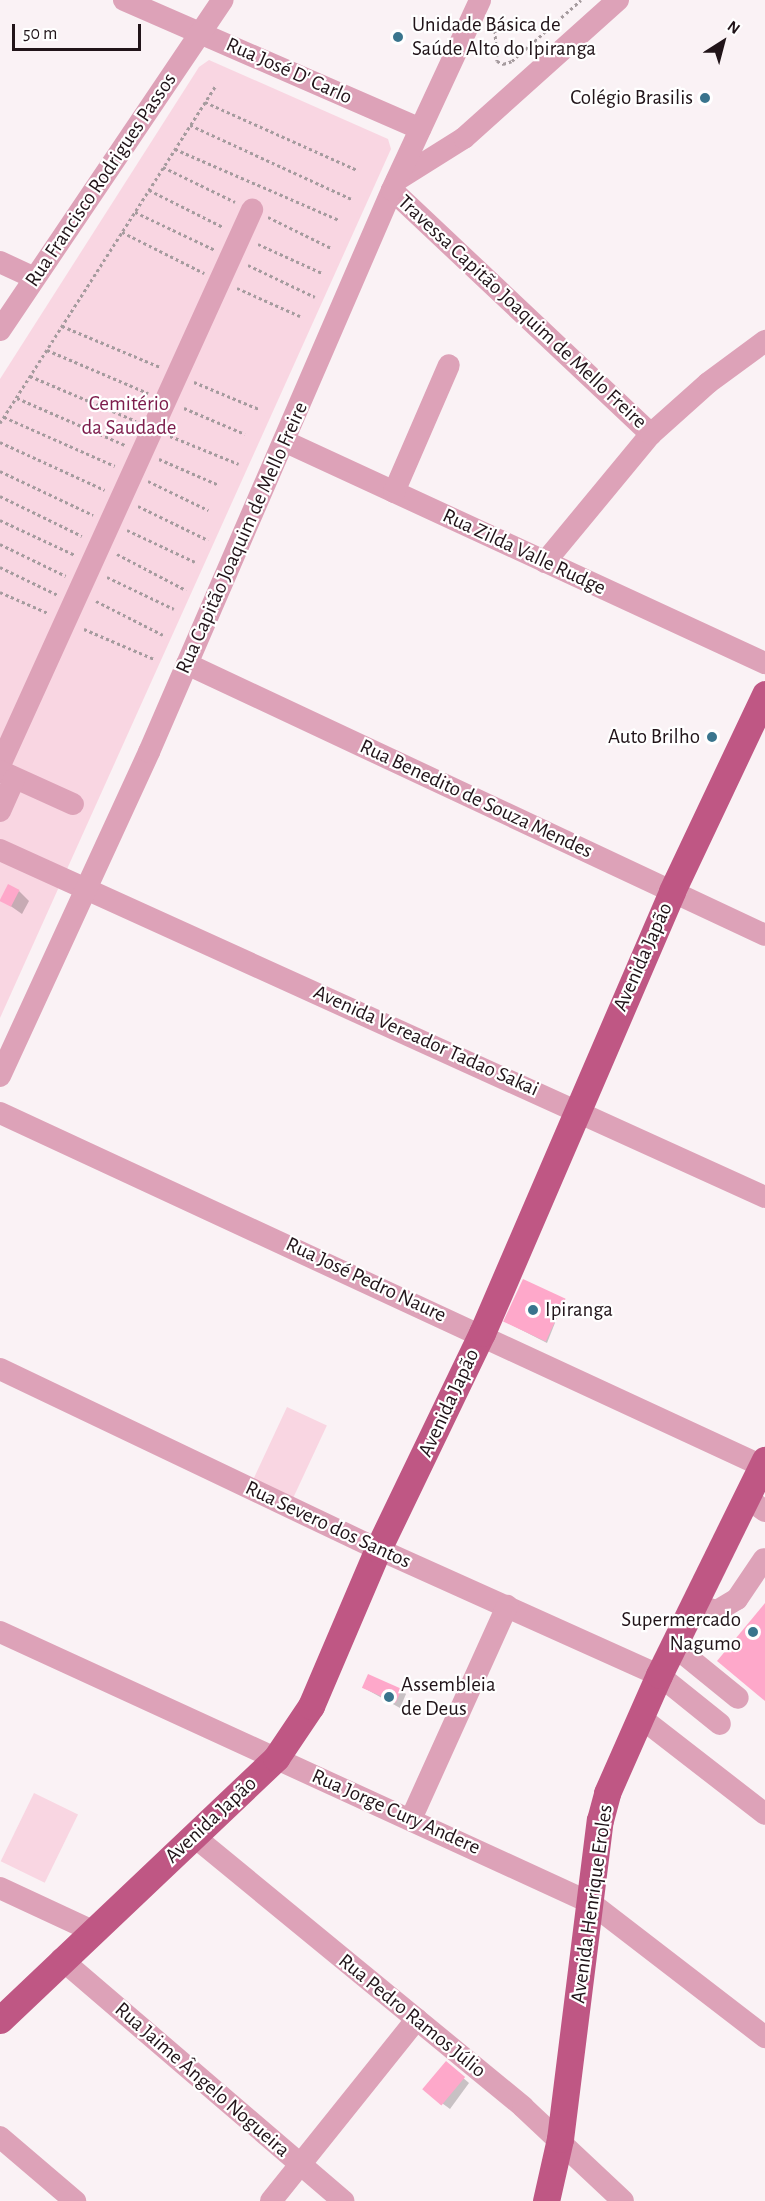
<!DOCTYPE html>
<meta charset="utf-8">
<style>
body{margin:0}
#map{position:relative;width:765px;height:2201px;overflow:hidden;background:#faf2f5;font-family:"Alegreya Sans",sans-serif}
div>[style]{position:absolute}
[style*='--x']{left:calc(var(--x)*1px);top:calc(var(--y)*1px);width:calc(var(--w)*1px);rotate:calc(var(--a)*1deg)}
.green>*{inset:0;background:#f9d6e2;transform-origin:0 0}
.shadow>*{inset:0;background:#0003}
.building>*{inset:0;background:#fea8ca;transform-origin:0 0}
.path>*{height:3px;margin-top:-1.5px;transform-origin:0;background:repeating-linear-gradient(90deg,#a59b9e 0 3px,transparent 0 6px)}
.minor>*{height:22px;margin:-11px;padding:0 11px;transform-origin:11px;border-radius:11px;background:#dda2b8}
.major>*{height:27px;margin:-13.5px;padding:0 13.5px;transform-origin:13.5px;border-radius:13.5px;background:#bf5784}
.dots>*{width:16px;height:16px;translate:-50% -50%;box-sizing:border-box;border:3px solid #fff;border-radius:50%}
span{translate:-50% -50%;white-space:nowrap;text-align:center;line-height:1.15;-webkit-text-stroke:4.5px #fff;paint-order:stroke}
.poi-label{font-size:21px;color:#211419}
.left{translate:0 -50%;text-align:left}
.right{translate:-100% -50%;text-align:right}
.street-label{font-size:21px;color:#211419}
.park-label{font-size:21px;color:#7d1c4c}
.north{position:absolute;left:693px;top:12px;width:60px;height:60px;-webkit-text-stroke:4px #fff;paint-order:stroke;rotate:36deg;font-size:16px;font-weight:700;line-height:24px;text-align:center;color:#211419}
.north::after{content:'';display:block;margin:auto;width:21px;height:27px;background:#211419;clip-path:polygon(50% 0,100% 100%,50% 72%,0 100%)}
.scale{position:absolute;left:12px;top:24px;width:129px;height:27px;box-sizing:border-box;border:3px solid #211419;border-top:0;padding-left:8px;font-size:18px;line-height:21px;white-space:nowrap;color:#211419;-webkit-text-stroke:4px #fff;paint-order:stroke}
</style>
<div id="map">
<div class="green">
<i style="clip-path:polygon(209px 60px,388px 139px,391px 149px,0 1018px,0 379px,199px 67px)"></i>
<i style="left:287px;top:1407px;width:44px;height:81px;rotate:25deg"></i>
<i style="left:34px;top:1793px;width:49px;height:76px;rotate:26deg"></i>
</div>
<div class="shadow">
<i style="clip-path:polygon(19px 891px,29px 901px,22px 914px,2px 900px)"></i>
<i style="clip-path:polygon(564px 1300px,547px 1343px,506px 1322px)"></i>
<i style="clip-path:polygon(364px 1688px,401px 1690px,406px 1694px,400px 1708px)"></i>
<i style="clip-path:polygon(446px 2063px,469px 2083px,450px 2109px,431px 2095px)"></i>
</div>
<div class="building">
<i style="left:8px;top:884px;width:13px;height:19px;rotate:27deg"></i>
<i style="left:523px;top:1279px;width:47px;height:47px;rotate:25deg"></i>
<i style="clip-path:polygon(765px 1603px,765px 1701px,717px 1661px)"></i>
<i style="left:368px;top:1674px;width:37px;height:15px;rotate:24deg"></i>
<i style="left:446px;top:2061px;width:25px;height:37px;rotate:40deg"></i>
</div>
<div class="path">
<i style="--x:494;--y:18;--w:43;--a:86"></i>
<i style="--x:497;--y:61;--w:7;--a:27"></i>
<i style="--x:503;--y:64;--w:9;--a:-18"></i>
<i style="--x:512;--y:61;--w:92;--a:-41.5"></i>
<i style="--x:205;--y:102;--w:167;--a:24.1"></i>
<i style="--x:190;--y:125;--w:178;--a:24.6"></i>
<i style="--x:175;--y:149;--w:179;--a:23.4"></i>
<i style="--x:163;--y:167;--w:80;--a:25.9"></i>
<i style="--x:149;--y:190;--w:83;--a:26.6"></i>
<i style="--x:135;--y:212;--w:89;--a:25.4"></i>
<i style="--x:268;--y:217;--w:70;--a:26.2"></i>
<i style="--x:122;--y:232;--w:92;--a:26.6"></i>
<i style="--x:258;--y:244;--w:70;--a:24.4"></i>
<i style="--x:248;--y:265;--w:74;--a:25.5"></i>
<i style="--x:237;--y:288;--w:69;--a:24"></i>
<i style="--x:62;--y:326;--w:106;--a:22.7"></i>
<i style="--x:47;--y:350;--w:110;--a:23.1"></i>
<i style="--x:30;--y:376;--w:115;--a:23"></i>
<i style="--x:194;--y:382;--w:70;--a:22.6"></i>
<i style="--x:17;--y:398;--w:118;--a:23.5"></i>
<i style="--x:184;--y:408;--w:66;--a:23.1"></i>
<i style="--x:4;--y:417;--w:121;--a:23.8"></i>
<i style="--x:0;--y:423;--w:401;--a:-57.4"></i>
<i style="--x:170;--y:436;--w:74;--a:22.1"></i>
<i style="--x:0;--y:442;--w:115;--a:24.6"></i>
<i style="--x:159;--y:459;--w:65;--a:23.4"></i>
<i style="--x:0;--y:471;--w:103;--a:25.3"></i>
<i style="--x:148;--y:481;--w:67;--a:25.8"></i>
<i style="--x:0;--y:496;--w:91;--a:26"></i>
<i style="--x:138;--y:506;--w:78;--a:25.9"></i>
<i style="--x:0;--y:520;--w:83;--a:25"></i>
<i style="--x:127;--y:530;--w:75;--a:25.2"></i>
<i style="--x:0;--y:544;--w:73;--a:25.9"></i>
<i style="--x:117;--y:554;--w:78;--a:27.6"></i>
<i style="--x:0;--y:567;--w:64;--a:25.8"></i>
<i style="--x:107;--y:577;--w:74;--a:25.5"></i>
<i style="--x:0;--y:592;--w:52;--a:23.6"></i>
<i style="--x:96;--y:601;--w:75;--a:26.9"></i>
<i style="--x:84;--y:629;--w:76;--a:23.2"></i>
</div>
<div class="minor">
<i style="--x:124;--y:0;--w:323;--a:23.5"></i>
<i style="--x:397;--y:180;--w:79;--a:-32.1"></i>
<i style="--x:464;--y:138;--w:207;--a:-41.9"></i>
<i style="--x:392;--y:190;--w:356;--a:43.3"></i>
<i style="--x:0;--y:262;--w:38;--a:25"></i>
<i style="--x:0;--y:330;--w:398;--a:-56"></i>
<i style="--x:284;--y:441;--w:530;--a:24.78"></i>
<i style="--x:394;--y:492;--w:138;--a:-66.6"></i>
<i style="--x:545;--y:562;--w:166;--a:-50.4"></i>
<i style="--x:651;--y:434;--w:76;--a:-41.8"></i>
<i style="--x:708;--y:383;--w:71;--a:-36.4"></i>
<i style="--x:187;--y:664;--w:638;--a:25.12"></i>
<i style="--x:0;--y:765;--w:610;--a:-65.58"></i>
<i style="--x:0;--y:771;--w:80;--a:24.3"></i>
<i style="--x:0;--y:811;--w:35;--a:-66"></i>
<i style="--x:0;--y:850;--w:840;--a:24.4"></i>
<i style="--x:0;--y:1076;--w:357;--a:-65.3"></i>
<i style="--x:149;--y:752;--w:612;--a:-66.62"></i>
<i style="--x:392;--y:190;--w:209;--a:-65.1"></i>
<i style="--x:0;--y:1113;--w:840;--a:24.86"></i>
<i style="--x:0;--y:1369;--w:419;--a:25.5"></i>
<i style="--x:378;--y:1549;--w:308;--a:24.2"></i>
<i style="--x:659;--y:1675;--w:78;--a:38.8"></i>
<i style="--x:747;--y:1498;--w:22;--a:36"></i>
<i style="--x:694;--y:1605;--w:24;--a:15"></i>
<i style="--x:717;--y:1611;--w:23;--a:-31"></i>
<i style="--x:737;--y:1599;--w:48;--a:-56"></i>
<i style="--x:0;--y:1632;--w:650;--a:24.63"></i>
<i style="--x:591;--y:1903;--w:220;--a:37.6"></i>
<i style="--x:674;--y:1646;--w:82;--a:39.1"></i>
<i style="--x:640;--y:1717;--w:158;--a:37.8"></i>
<i style="--x:411;--y:1819;--w:234;--a:-65.7"></i>
<i style="--x:196;--y:1838;--w:423;--a:39.4"></i>
<i style="--x:523;--y:2107;--w:137;--a:43.2"></i>
<i style="--x:0;--y:1888;--w:99;--a:25"></i>
<i style="--x:61;--y:1959;--w:372;--a:40.6"></i>
<i style="--x:0;--y:2137;--w:99;--a:40.5"></i>
<i style="--x:271;--y:2201;--w:233;--a:-51.3"></i>
</div>
<div class="major">
<i style="--x:0;--y:2020;--w:381;--a:-43.5"></i>
<i style="--x:276;--y:1758;--w:63;--a:-56.1"></i>
<i style="--x:311;--y:1706;--w:171;--a:-66.9"></i>
<i style="--x:378;--y:1549;--w:240;--a:-64.3"></i>
<i style="--x:482;--y:1333;--w:481;--a:-66.7"></i>
<i style="--x:672;--y:891;--w:218;--a:-64.7"></i>
<i style="--x:546;--y:2201;--w:64;--a:-77.3"></i>
<i style="--x:560;--y:2139;--w:321;--a:-82.9"></i>
<i style="--x:600;--y:1820;--w:28;--a:-75"></i>
<i style="--x:607;--y:1793;--w:129;--a:-66.2"></i>
<i style="--x:659;--y:1675;--w:240;--a:-63.8"></i>
</div>
<div class="dots">
<i style="left:398px;top:37px;background:#39748d"></i>
<i style="left:705px;top:98px;background:#39748d"></i>
<i style="left:712px;top:737px;background:#39748d"></i>
<i style="left:533px;top:1310px;background:#39748d"></i>
<i style="left:753px;top:1632px;background:#39748d"></i>
<i style="left:389px;top:1697px;background:#39748d"></i>
</div>
<div class="poi-label">
<span class="left" style="left:412px;top:37px">Unidade Básica de<br>Saúde Alto do Ipiranga</span>
<span class="right" style="left:693px;top:98px">Colégio Brasilis</span>
<span class="right" style="left:700px;top:737px">Auto Brilho</span>
<span class="left" style="left:545px;top:1310px">Ipiranga</span>
<span class="right" style="left:741px;top:1632px">Supermercado<br>Nagumo</span>
<span class="left" style="left:401px;top:1697px">Assembleia<br>de Deus</span>
</div>
<div class="street-label">
<span style="left:289px;top:71px;rotate:24deg">Rua José D' Carlo</span>
<span style="left:101px;top:180px;rotate:-56deg">Rua Francisco Rodrigues Passos</span>
<span style="left:522px;top:312px;rotate:43deg">Travessa Capitão Joaquim de Mello Freire</span>
<span style="left:242px;top:538px;rotate:-66deg">Rua Capitão Joaquim de Mello Freire</span>
<span style="left:524px;top:552px;rotate:25deg">Rua Zilda Valle Rudge</span>
<span style="left:476px;top:799px;rotate:25deg">Rua Benedito de Souza Mendes</span>
<span style="left:643px;top:957px;rotate:-66deg">Avenida Japão</span>
<span style="left:426px;top:1041px;rotate:24deg">Avenida Vereador Tadao Sakai</span>
<span style="left:366px;top:1280px;rotate:25deg">Rua José Pedro Naure</span>
<span style="left:449px;top:1403px;rotate:-65deg">Avenida Japão</span>
<span style="left:328px;top:1525px;rotate:25deg">Rua Severo dos Santos</span>
<span style="left:396px;top:1812px;rotate:24deg">Rua Jorge Cury Andere</span>
<span style="left:211px;top:1820px;rotate:-43deg">Avenida Japão</span>
<span style="left:592px;top:1904px;rotate:-82deg">Avenida Henrique Eroles</span>
<span style="left:412px;top:2016px;rotate:39deg">Rua Pedro Ramos Júlio</span>
<span style="left:202px;top:2080px;rotate:41deg">Rua Jaime Ângelo Nogueira</span>
</div>
<div class="park-label">
<span style="left:129px;top:416px">Cemitério<br>da Saudade</span>
</div>
<div class="north">N</div>
<div class="scale">50 m</div>
</div>
